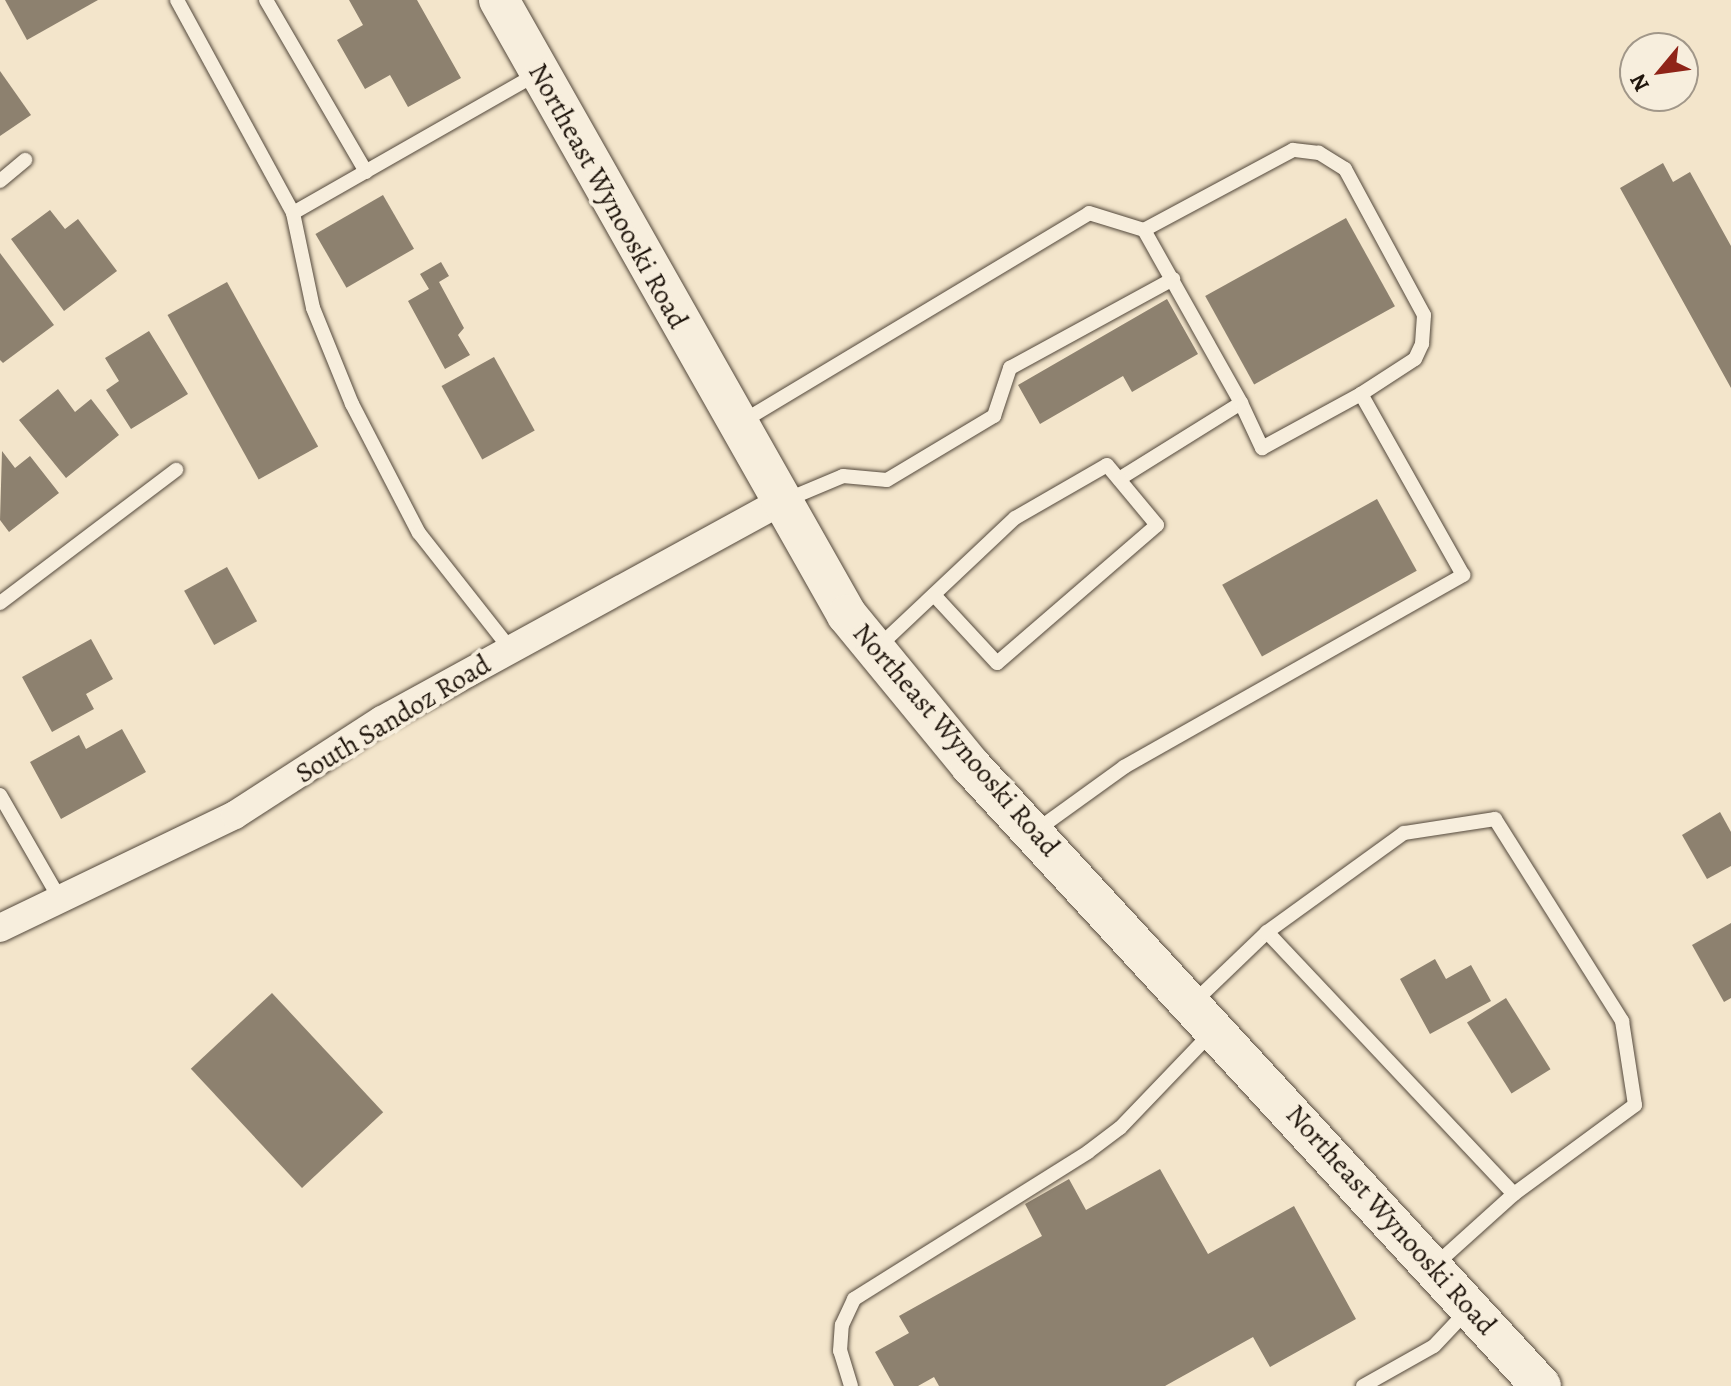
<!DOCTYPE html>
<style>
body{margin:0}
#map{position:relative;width:1731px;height:1386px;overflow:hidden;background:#f3e5cb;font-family:Alegreya,serif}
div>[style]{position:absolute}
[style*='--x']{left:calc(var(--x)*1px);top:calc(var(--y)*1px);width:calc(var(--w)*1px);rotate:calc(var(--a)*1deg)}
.building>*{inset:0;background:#8d816f;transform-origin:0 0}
.roads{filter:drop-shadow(0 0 2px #54493c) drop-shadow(0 0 2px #54493c)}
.lane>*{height:14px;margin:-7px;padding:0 7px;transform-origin:7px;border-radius:7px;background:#f7eedd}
.street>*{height:28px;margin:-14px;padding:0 14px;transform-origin:14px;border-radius:14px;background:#f7eedd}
.secondary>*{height:40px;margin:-20px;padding:0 20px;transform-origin:20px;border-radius:20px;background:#f7eedd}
span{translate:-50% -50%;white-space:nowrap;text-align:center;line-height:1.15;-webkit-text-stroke:8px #f7eedd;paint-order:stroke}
.street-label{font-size:28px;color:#1f150c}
.north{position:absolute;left:1619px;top:32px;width:80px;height:80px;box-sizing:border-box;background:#f7eedd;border:2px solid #a19789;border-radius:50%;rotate:241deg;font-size:22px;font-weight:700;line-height:32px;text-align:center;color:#1f150c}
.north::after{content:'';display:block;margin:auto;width:28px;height:36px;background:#8f2418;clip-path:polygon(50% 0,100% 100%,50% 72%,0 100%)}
</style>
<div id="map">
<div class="building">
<i style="clip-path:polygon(5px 0,98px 0,27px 40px)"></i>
<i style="clip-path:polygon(349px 0,417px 0,461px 78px,408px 107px,390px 75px,365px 89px,337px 40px,363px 25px)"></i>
<i style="clip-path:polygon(0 71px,31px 115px,0 136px)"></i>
<i style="clip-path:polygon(1663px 163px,1673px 182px,1690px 172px,1731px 246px,1731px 388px,1620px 188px)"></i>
<i style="left:383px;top:195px;width:62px;height:78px;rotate:60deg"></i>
<i style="clip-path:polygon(50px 210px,65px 229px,78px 219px,117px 271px,64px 311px,11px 239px)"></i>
<i style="left:1346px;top:218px;width:101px;height:161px;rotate:61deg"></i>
<i style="clip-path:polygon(0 253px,54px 325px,3px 363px,0 360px)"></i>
<i style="clip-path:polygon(441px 262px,449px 276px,439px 282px,464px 328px,458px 335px,470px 355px,445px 369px,408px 301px,429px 289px,420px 274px)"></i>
<i style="left:227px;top:282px;width:188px;height:68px;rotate:61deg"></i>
<i style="clip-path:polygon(1167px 299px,1198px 354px,1132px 392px,1123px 376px,1040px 424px,1018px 385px)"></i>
<i style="clip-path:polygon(149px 331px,188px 394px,131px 429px,106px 390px,119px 381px,105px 358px)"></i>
<i style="left:494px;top:357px;width:84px;height:60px;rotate:61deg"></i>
<i style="clip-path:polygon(58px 389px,75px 412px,91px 399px,119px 435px,66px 478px,19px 420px)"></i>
<i style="clip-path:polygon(2px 451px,15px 468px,30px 456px,59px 493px,9px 532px,0 520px)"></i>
<i style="left:1377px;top:499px;width:82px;height:177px;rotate:61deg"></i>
<i style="left:227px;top:567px;width:62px;height:49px;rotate:61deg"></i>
<i style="clip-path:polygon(91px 639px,113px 679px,86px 694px,94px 709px,52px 732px,22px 677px)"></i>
<i style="clip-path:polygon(122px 729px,146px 772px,61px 819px,30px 762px,79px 735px,86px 749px)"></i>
<i style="clip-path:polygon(1720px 812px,1731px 832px,1731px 866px,1707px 879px,1682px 835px)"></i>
<i style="clip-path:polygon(1731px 923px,1731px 998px,1724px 1002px,1692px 945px)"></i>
<i style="clip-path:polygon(1435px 959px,1446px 979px,1471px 965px,1491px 1001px,1430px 1034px,1400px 979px)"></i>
<i style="left:272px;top:993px;width:163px;height:111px;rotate:47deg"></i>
<i style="left:1506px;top:998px;width:84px;height:46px;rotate:58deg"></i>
<i style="clip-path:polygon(1160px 1169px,1208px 1254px,1294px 1206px,1356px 1319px,1270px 1367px,1253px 1337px,1165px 1386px,939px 1386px,934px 1377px,918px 1386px,894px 1386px,875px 1352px,909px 1333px,899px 1316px,1042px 1236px,1025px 1204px,1069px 1179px,1086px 1210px)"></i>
</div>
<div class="roads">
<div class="lane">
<i style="--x:177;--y:0;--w:243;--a:61.4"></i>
<i style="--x:293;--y:213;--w:281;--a:-29.7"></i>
<i style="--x:266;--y:0;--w:199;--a:59.8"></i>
<i style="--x:0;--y:181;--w:33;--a:-40"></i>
<i style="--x:293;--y:213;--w:97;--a:78.1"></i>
<i style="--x:313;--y:308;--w:104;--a:67.9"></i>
<i style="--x:352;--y:404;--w:145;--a:62.6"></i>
<i style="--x:419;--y:533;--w:149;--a:51.8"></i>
<i style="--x:740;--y:423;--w:407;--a:-31"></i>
<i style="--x:1089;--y:213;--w:58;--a:17.2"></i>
<i style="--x:1119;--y:479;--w:144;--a:-31.9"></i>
<i style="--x:1241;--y:403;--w:50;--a:65"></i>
<i style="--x:1262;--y:448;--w:113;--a:-28.6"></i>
<i style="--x:786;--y:500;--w:62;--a:-22.8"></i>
<i style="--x:843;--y:476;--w:44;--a:5.2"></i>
<i style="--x:887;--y:480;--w:125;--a:-30.9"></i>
<i style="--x:994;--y:416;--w:51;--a:-71.6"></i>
<i style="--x:1010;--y:368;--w:186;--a:-28.6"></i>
<i style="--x:0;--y:603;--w:221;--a:-37.1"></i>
<i style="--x:878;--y:647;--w:188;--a:-43.3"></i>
<i style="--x:1015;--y:518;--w:106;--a:-29.9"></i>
<i style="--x:1107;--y:465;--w:78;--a:50.2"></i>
<i style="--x:1157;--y:525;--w:211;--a:139.2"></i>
<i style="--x:997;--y:663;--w:93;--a:-132.8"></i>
<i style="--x:0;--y:795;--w:116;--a:60.1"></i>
<i style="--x:1034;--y:832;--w:111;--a:-35.8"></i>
<i style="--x:1124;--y:767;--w:390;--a:-29.5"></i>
<i style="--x:1463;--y:575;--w:208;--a:-119.4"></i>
<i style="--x:1361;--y:394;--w:64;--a:-32.9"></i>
<i style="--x:1415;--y:359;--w:17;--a:-65"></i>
<i style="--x:1422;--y:344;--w:29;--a:-86"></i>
<i style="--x:1424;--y:315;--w:166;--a:-118.4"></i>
<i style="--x:1345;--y:169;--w:31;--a:-148"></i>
<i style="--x:1319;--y:153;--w:26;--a:-173"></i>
<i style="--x:1293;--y:150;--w:169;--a:151.8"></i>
<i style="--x:1144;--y:230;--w:198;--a:60.7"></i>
<i style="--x:1267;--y:932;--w:360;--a:46.7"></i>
<i style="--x:1194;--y:1002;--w:101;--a:-43.8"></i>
<i style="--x:1267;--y:932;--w:169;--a:-35.9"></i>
<i style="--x:1404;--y:833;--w:92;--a:-8.7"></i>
<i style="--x:1495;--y:819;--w:239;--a:57.8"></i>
<i style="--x:1622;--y:1021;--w:85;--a:81.2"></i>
<i style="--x:1635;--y:1105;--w:150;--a:143.7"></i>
<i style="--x:1514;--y:1194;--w:109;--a:138"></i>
<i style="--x:851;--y:1386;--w:37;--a:-107"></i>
<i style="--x:840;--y:1351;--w:26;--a:-86"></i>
<i style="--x:842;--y:1325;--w:29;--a:-65"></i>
<i style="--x:854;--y:1299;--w:276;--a:-32.1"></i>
<i style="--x:1088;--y:1152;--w:40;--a:-37"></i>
<i style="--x:1120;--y:1128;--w:132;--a:-46.2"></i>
<i style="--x:1363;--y:1386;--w:81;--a:-29.4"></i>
<i style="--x:1434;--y:1346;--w:48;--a:-46.7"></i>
</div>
<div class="street">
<i style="--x:0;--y:928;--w:261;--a:-25.7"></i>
<i style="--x:235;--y:815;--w:175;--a:-32.9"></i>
<i style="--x:382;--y:720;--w:456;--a:-28.7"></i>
</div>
<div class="secondary">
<i style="--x:499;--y:0;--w:707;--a:60.5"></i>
<i style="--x:847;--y:615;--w:195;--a:50.6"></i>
<i style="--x:971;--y:766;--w:842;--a:47.41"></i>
</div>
</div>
<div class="street-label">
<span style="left:608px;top:196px;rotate:61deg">Northeast Wynooski Road</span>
<span style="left:393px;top:719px;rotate:-31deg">South Sandoz Road</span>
<span style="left:956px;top:740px;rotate:49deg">Northeast Wynooski Road</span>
<span style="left:1391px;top:1220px;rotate:48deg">Northeast Wynooski Road</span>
</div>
<div class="north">N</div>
</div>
